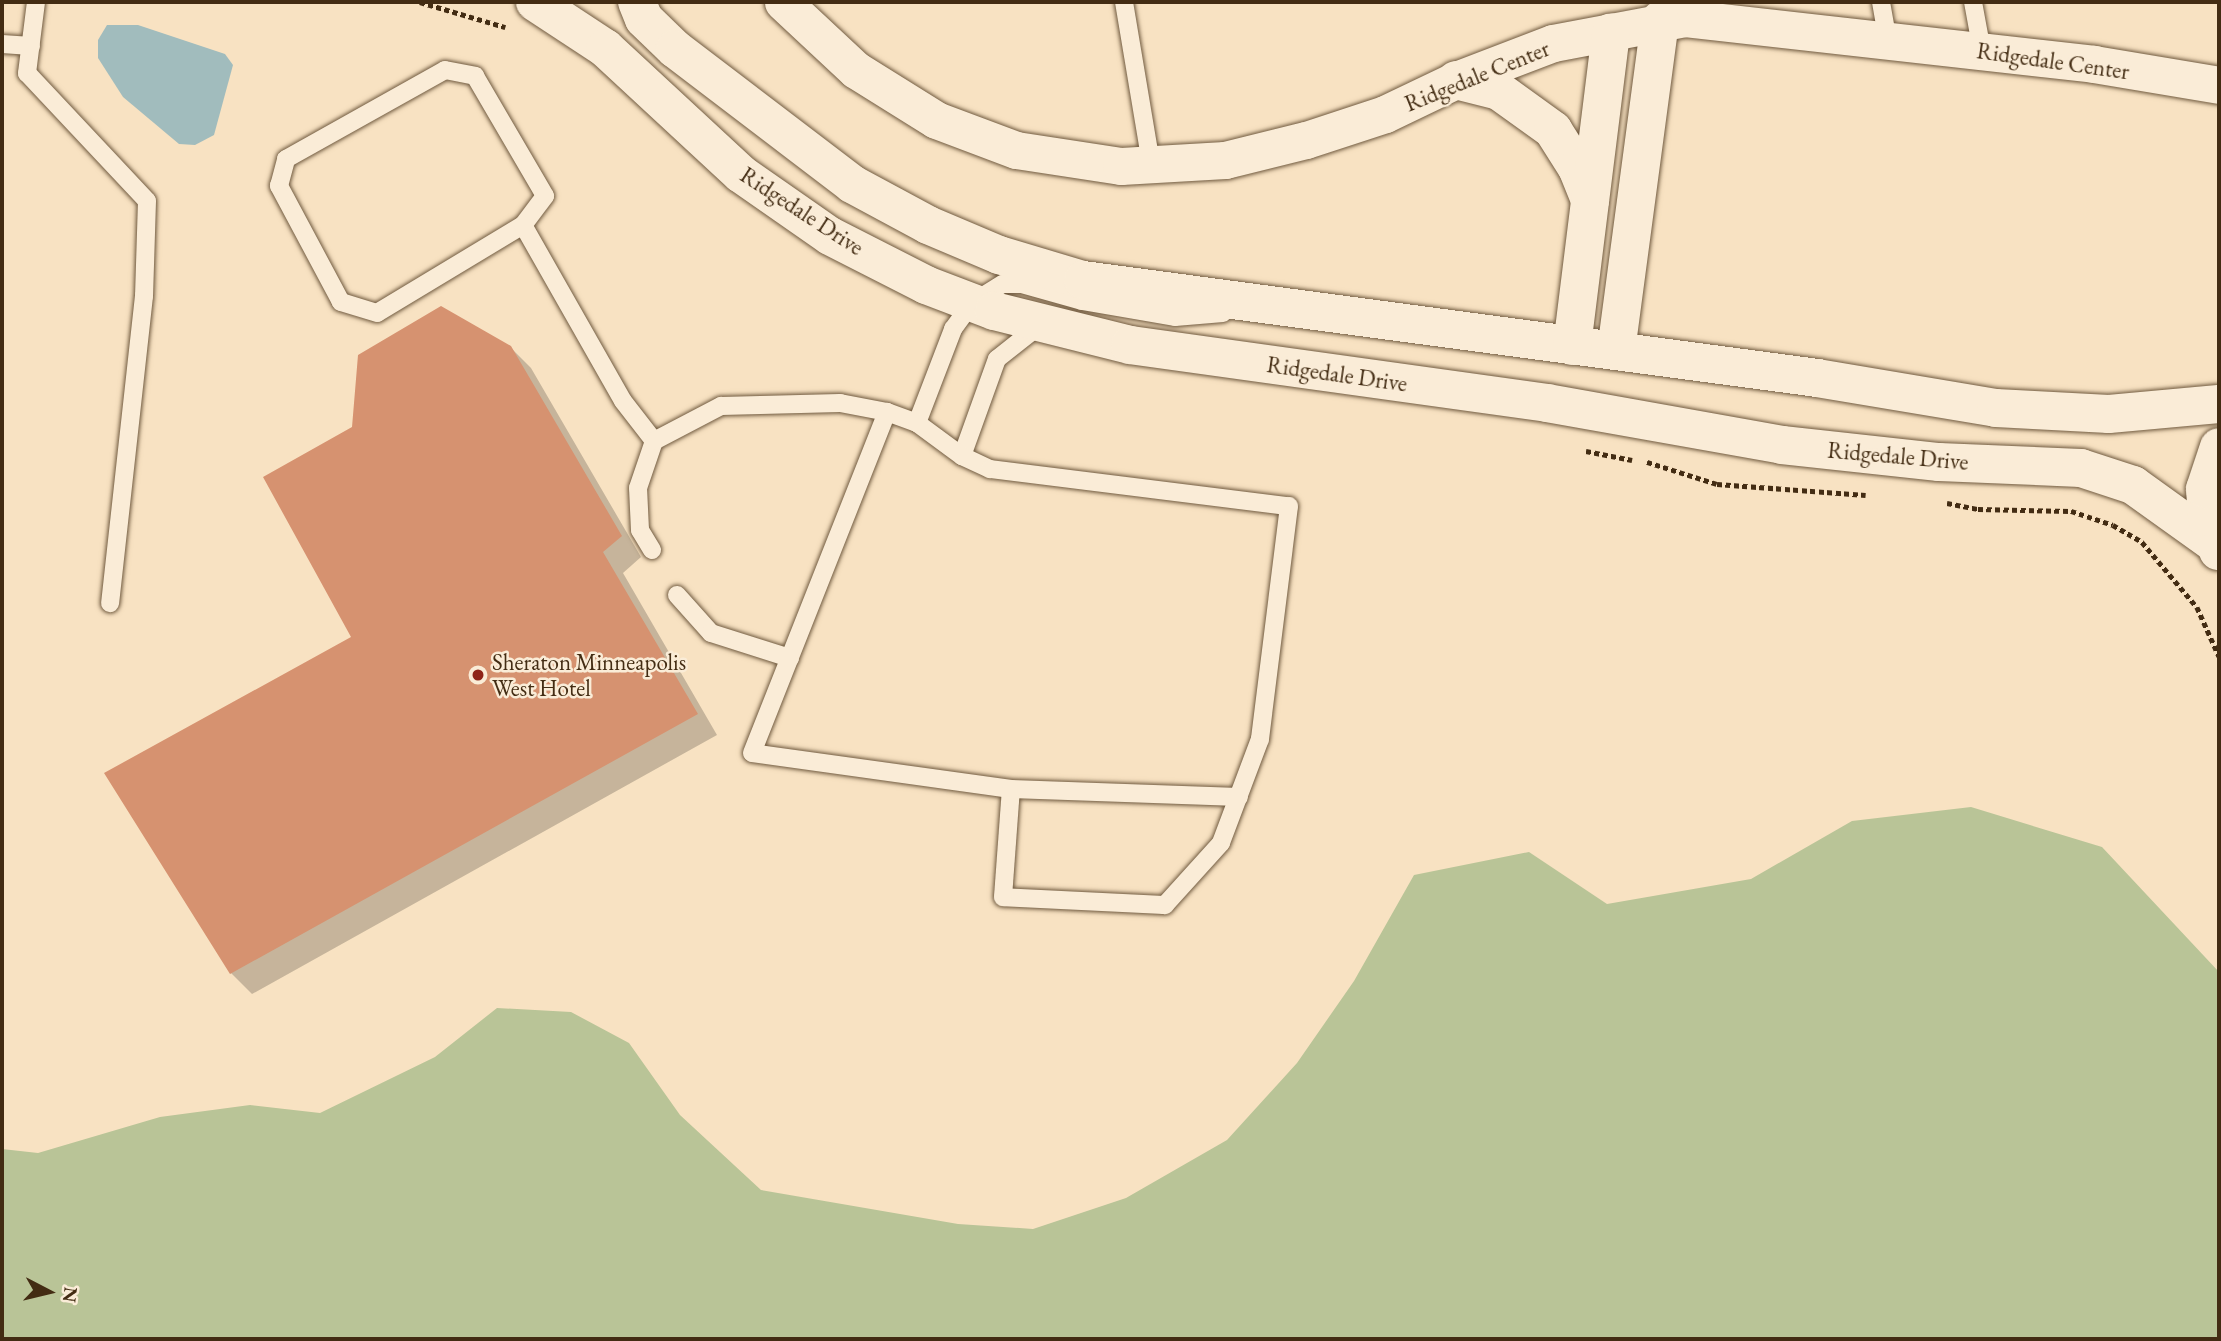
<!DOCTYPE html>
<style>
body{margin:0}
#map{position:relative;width:2221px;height:1341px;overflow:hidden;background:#f8e2c2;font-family:"EB Garamond",serif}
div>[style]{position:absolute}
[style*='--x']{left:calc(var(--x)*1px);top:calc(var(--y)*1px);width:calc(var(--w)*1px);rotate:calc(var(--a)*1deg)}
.green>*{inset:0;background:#b9c497}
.water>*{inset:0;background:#a1bcbd}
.shadow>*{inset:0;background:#0003}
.building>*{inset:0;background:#d69270}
.path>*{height:4.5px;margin-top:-2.25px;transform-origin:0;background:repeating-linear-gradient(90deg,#432c13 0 5px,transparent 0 8.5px)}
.roads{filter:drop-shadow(0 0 2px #705a3f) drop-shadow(0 0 2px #705a3f)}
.service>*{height:18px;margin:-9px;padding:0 9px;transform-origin:9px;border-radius:9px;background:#faecd7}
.minor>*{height:37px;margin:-18.5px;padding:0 18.5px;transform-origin:18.5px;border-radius:18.5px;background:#faecd7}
.tertiary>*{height:38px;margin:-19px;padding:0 19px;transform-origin:19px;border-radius:19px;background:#faecd7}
.dots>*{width:19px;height:19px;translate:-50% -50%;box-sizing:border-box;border:4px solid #faecd7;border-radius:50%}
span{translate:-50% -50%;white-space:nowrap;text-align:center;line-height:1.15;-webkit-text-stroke:5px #faecd7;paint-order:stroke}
.street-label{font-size:23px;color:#432c13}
.poi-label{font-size:23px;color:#432c13}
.left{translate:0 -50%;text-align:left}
.frame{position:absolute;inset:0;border:4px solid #432c13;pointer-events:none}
.north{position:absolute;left:14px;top:1257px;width:70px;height:70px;-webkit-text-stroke:5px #faecd7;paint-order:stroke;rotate:97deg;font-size:19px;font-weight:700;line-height:28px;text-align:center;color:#432c13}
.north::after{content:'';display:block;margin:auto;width:24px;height:32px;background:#432c13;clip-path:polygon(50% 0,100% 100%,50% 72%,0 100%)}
</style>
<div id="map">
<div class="green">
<i style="clip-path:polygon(1971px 807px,2102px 847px,2219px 972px,2219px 1339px,2px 1339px,2px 1149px,38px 1153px,160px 1117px,250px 1105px,320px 1113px,435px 1057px,497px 1008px,571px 1012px,629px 1043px,680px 1115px,761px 1190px,958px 1224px,1033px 1229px,1126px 1198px,1227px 1140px,1297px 1063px,1354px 981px,1414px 875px,1529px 852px,1607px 904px,1751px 879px,1852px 821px)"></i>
</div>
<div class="water">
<i style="clip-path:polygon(107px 25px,138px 25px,225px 54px,233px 65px,214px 135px,195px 145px,179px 144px,123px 97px,98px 58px,98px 40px)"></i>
</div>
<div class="shadow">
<i style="clip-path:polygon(510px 347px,531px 368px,641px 557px,623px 573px,717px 735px,252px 994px,231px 973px,354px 637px)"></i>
</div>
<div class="building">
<i style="clip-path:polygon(441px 306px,511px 346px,622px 536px,603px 552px,698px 714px,230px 974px,104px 773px,351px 637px,263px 477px,352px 427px,358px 355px)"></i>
</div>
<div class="path">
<i style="--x:420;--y:2;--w:89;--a:16.4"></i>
<i style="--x:1586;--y:451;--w:47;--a:11.1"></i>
<i style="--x:1647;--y:462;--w:73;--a:17.4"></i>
<i style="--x:1717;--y:484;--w:149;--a:4.2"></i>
<i style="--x:1947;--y:503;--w:32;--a:11"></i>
<i style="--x:1978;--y:509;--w:93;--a:1.2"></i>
<i style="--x:2071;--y:511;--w:44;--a:18.4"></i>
<i style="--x:2113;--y:525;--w:34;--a:30"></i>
<i style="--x:2142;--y:542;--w:85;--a:49.8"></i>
<i style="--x:2197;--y:607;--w:54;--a:65.8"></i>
</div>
<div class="roads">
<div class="service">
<i style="--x:36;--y:2;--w:72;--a:97.2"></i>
<i style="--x:27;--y:73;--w:175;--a:46.8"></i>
<i style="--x:147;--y:201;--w:95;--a:91.8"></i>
<i style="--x:144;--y:296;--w:309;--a:96.3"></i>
<i style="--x:1124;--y:2;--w:164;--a:80.5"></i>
<i style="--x:1881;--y:2;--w:39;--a:80"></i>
<i style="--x:1973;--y:2;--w:50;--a:79.6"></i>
<i style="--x:2;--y:44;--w:29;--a:4"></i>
<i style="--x:523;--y:225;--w:170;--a:148.9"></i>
<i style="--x:377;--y:313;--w:38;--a:-163"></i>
<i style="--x:341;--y:302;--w:132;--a:-118.1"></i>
<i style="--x:279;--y:186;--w:28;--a:-75"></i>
<i style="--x:286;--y:159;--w:182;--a:-29.2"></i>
<i style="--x:445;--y:70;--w:31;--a:11"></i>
<i style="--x:475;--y:76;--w:139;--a:59.7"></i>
<i style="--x:545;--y:196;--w:36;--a:127"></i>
<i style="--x:523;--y:225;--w:202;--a:60.4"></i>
<i style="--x:623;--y:401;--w:51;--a:52.2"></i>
<i style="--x:917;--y:423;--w:101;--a:-69"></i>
<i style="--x:953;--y:329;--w:32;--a:-54"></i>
<i style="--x:972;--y:303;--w:36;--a:-32"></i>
<i style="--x:1003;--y:284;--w:19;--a:0"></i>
<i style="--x:1022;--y:284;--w:62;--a:15.8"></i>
<i style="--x:1082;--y:301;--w:94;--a:9.8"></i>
<i style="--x:1175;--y:317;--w:48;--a:-4.8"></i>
<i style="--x:962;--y:456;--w:103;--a:-70.2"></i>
<i style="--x:997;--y:359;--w:55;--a:-38.3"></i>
<i style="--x:652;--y:550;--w:23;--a:-121"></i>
<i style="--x:640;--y:530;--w:42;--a:-92.7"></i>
<i style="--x:638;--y:488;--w:50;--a:-71.2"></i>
<i style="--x:654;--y:441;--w:76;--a:-27.6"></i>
<i style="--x:721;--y:406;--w:119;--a:-1.4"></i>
<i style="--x:840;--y:403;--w:48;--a:10.8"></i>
<i style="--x:887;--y:412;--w:32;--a:20"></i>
<i style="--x:917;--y:423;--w:56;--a:36.3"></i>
<i style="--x:962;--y:456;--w:31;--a:25"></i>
<i style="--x:990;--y:469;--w:301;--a:7.1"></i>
<i style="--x:1289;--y:506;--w:235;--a:97.1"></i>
<i style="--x:1260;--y:739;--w:111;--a:110.6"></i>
<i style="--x:1221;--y:843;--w:84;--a:132.1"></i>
<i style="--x:1165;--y:905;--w:162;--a:-177.2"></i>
<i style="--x:1003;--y:897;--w:108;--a:-85.8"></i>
<i style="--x:1011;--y:789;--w:261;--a:-172.1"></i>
<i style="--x:752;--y:753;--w:367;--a:-68.4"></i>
<i style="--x:677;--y:595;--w:51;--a:48.2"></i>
<i style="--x:711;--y:633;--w:83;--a:17.6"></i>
<i style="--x:1011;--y:789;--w:228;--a:2"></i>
</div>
<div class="minor">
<i style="--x:783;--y:2;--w:100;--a:43"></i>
<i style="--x:856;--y:70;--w:94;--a:32"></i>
<i style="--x:936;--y:120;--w:85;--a:20.6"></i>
<i style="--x:1016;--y:150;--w:106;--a:8.7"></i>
<i style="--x:1121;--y:166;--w:104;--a:-3.3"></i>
<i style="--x:1225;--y:160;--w:83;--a:-13.9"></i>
<i style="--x:1306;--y:140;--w:83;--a:-18.2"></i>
<i style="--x:1385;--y:114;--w:79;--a:-25.6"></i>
<i style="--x:1456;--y:80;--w:104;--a:-20.9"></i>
<i style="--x:1553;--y:43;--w:134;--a:-10.7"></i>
<i style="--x:1685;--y:18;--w:412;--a:6.4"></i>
<i style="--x:2094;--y:64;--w:127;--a:9.5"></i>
</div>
<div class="tertiary">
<i style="--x:535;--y:2;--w:84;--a:33.3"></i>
<i style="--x:605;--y:48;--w:185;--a:42.8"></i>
<i style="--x:741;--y:174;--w:108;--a:34.9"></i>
<i style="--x:830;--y:236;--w:108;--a:27"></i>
<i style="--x:926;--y:285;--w:73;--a:20.9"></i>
<i style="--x:994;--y:311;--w:140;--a:14"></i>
<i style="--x:1130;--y:345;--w:421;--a:7.9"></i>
<i style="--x:1547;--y:403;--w:239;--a:10.1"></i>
<i style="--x:1782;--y:445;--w:158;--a:6.2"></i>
<i style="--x:1939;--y:462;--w:142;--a:2.4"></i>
<i style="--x:2081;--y:468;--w:55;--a:18.1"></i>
<i style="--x:2133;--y:485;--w:101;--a:35.7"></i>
<i style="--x:637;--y:2;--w:18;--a:68"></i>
<i style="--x:644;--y:19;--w:43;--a:44.1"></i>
<i style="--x:675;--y:49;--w:223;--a:37.3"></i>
<i style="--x:852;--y:184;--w:86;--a:28.3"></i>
<i style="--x:928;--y:225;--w:77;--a:22.9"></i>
<i style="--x:999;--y:255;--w:88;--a:16.6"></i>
<i style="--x:1083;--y:280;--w:741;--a:7.6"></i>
<i style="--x:1817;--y:378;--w:181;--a:9.5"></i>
<i style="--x:1996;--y:408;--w:113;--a:3"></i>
<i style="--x:2109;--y:414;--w:110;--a:-5.2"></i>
<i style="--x:1456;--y:80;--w:44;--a:14.3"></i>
<i style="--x:1499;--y:91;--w:67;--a:35.8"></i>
<i style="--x:1553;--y:130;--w:45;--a:57.7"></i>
<i style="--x:1577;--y:168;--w:35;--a:68"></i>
<i style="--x:1572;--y:346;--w:316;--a:-82.9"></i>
<i style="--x:1616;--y:351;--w:334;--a:-82.4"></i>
<i style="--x:2218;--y:551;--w:36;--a:-108"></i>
<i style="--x:2207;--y:517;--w:28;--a:-94"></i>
<i style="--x:2205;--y:489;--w:44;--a:-71.6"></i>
</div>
</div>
<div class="dots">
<i style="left:478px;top:675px;background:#8f2418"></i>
</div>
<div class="street-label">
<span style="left:2053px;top:61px;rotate:8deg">Ridgedale Center</span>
<span style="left:1477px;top:76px;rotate:-22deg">Ridgedale Center</span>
<span style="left:802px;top:211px;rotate:33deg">Ridgedale Drive</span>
<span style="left:1337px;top:374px;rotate:8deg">Ridgedale Drive</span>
<span style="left:1898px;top:456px;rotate:5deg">Ridgedale Drive</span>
</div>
<div class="poi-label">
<span class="left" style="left:492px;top:675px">Sheraton Minneapolis<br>West Hotel</span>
</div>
<div class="frame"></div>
<div class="north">N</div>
</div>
